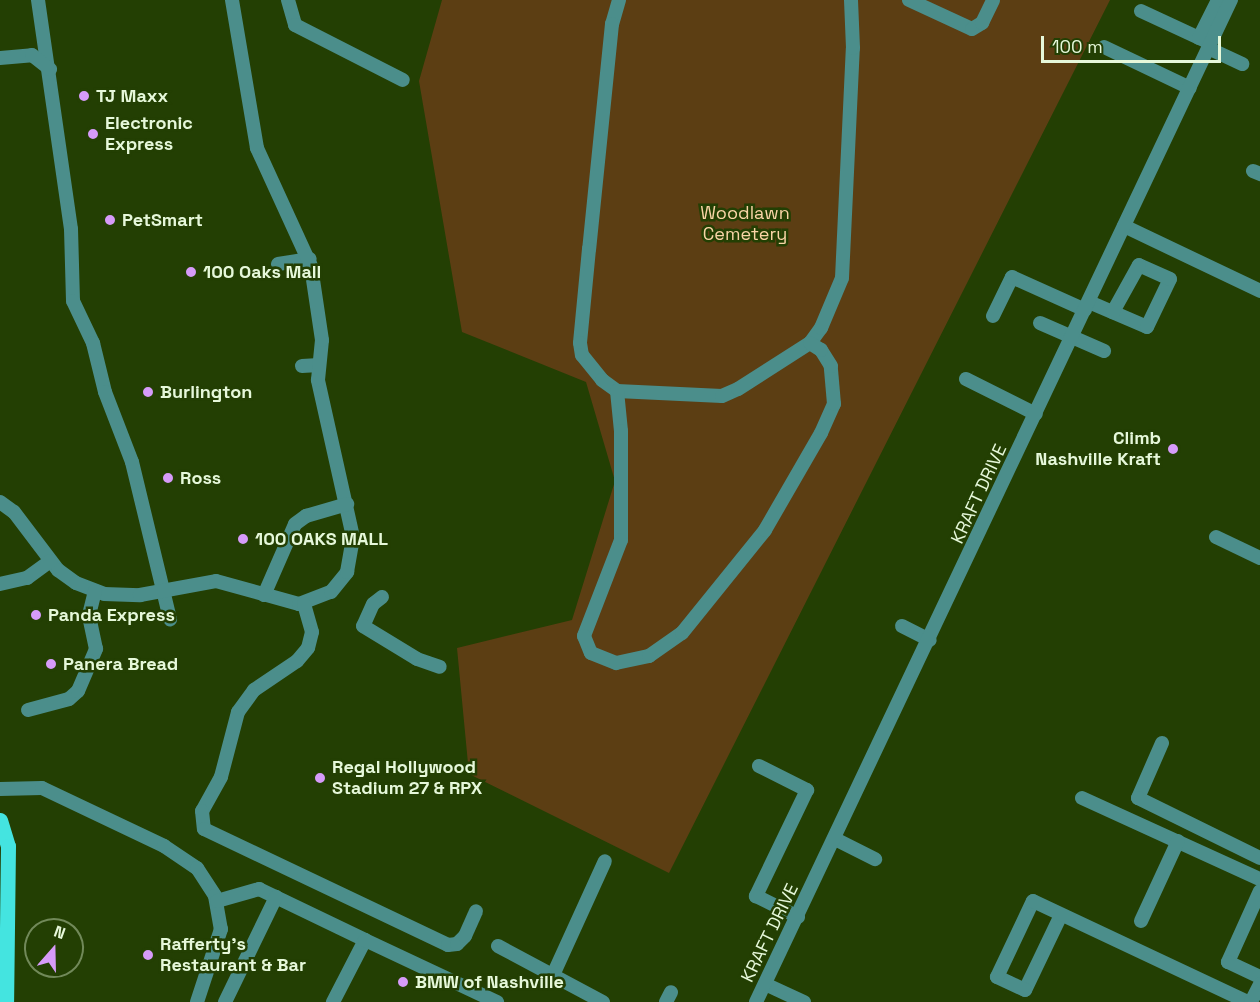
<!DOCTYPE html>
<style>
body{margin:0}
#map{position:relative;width:1260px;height:1002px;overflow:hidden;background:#233f03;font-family:"Space Grotesk",sans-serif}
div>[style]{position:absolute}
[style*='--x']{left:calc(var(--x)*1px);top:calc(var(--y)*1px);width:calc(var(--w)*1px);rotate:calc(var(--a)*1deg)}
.green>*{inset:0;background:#5c3e13}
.minor>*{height:14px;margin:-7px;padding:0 7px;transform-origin:7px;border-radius:7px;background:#4b8e8b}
.major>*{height:15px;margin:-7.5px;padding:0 7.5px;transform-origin:7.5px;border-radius:7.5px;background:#44e4e0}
.dots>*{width:16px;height:16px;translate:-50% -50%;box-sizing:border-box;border:3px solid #233f03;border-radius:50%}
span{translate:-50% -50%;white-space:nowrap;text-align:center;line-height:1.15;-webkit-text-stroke:5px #233f03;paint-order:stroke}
.poi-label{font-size:18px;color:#e6f8da;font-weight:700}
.left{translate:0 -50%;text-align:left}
.right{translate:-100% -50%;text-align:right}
.park-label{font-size:18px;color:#f9d4a6}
.street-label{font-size:18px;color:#e6f8da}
.north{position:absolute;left:24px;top:918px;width:60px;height:60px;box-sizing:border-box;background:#233f03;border:2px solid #718959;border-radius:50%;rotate:20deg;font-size:16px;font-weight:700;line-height:24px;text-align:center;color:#e6f8da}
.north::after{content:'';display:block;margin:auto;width:21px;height:27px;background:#d69bf9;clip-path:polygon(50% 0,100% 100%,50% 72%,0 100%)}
.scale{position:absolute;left:1041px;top:36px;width:180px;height:27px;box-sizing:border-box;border:3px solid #e6f8da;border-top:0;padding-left:8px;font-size:18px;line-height:21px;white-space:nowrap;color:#e6f8da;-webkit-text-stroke:4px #233f03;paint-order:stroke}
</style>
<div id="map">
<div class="green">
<i style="clip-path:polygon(442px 0,1110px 0,669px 873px,469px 774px,457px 648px,572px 620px,615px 481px,586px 382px,462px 332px,419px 81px)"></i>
</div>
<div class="minor">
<i style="--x:38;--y:0;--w:231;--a:81.8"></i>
<i style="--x:71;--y:229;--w:72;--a:88.4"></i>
<i style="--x:73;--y:301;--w:47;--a:64.5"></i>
<i style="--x:93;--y:343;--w:50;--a:76.2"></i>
<i style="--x:105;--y:392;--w:75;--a:68.9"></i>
<i style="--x:132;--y:462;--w:162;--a:76.4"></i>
<i style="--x:288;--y:0;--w:26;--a:74"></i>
<i style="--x:295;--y:25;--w:121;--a:27"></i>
<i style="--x:619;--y:0;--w:25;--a:106"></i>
<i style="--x:612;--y:24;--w:226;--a:95.8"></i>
<i style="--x:589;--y:249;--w:94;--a:95.5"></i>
<i style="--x:580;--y:343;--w:12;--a:81"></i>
<i style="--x:582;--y:355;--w:32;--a:51"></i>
<i style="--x:602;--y:380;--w:19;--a:36"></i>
<i style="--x:617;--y:391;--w:105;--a:2.7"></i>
<i style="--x:722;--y:396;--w:17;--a:-24"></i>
<i style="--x:738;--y:389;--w:85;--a:-32.6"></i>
<i style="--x:810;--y:343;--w:19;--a:-54"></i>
<i style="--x:821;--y:328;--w:54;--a:-67.2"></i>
<i style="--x:842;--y:278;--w:230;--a:-87.3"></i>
<i style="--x:853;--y:48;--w:48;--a:-92.4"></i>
<i style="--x:909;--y:0;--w:69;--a:24.7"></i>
<i style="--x:972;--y:29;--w:12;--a:-31"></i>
<i style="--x:982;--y:23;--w:25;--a:-64"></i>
<i style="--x:1141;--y:11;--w:76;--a:24.9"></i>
<i style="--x:1199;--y:38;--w:42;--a:-63.4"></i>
<i style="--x:1104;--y:47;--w:95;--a:25.5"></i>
<i style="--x:1208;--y:48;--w:38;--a:25"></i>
<i style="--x:0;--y:58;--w:32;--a:-5"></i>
<i style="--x:32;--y:55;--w:23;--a:38"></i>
<i style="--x:1253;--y:171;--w:8;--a:23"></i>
<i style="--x:1124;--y:226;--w:151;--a:25.5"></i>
<i style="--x:278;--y:264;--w:32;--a:-9"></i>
<i style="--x:1089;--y:302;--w:63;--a:23.3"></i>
<i style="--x:1147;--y:327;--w:53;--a:-64.4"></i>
<i style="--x:1170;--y:279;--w:34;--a:-156"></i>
<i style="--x:1139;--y:265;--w:54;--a:119"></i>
<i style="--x:993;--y:316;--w:43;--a:-64"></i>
<i style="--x:1012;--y:277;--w:80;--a:24.3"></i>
<i style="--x:1040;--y:323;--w:70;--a:23.6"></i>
<i style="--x:302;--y:366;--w:17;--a:-3"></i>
<i style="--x:966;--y:379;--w:78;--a:26.6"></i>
<i style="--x:617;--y:391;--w:40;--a:84.3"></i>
<i style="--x:621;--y:431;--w:109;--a:90"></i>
<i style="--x:621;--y:540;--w:103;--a:111.1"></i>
<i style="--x:584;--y:636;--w:18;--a:68"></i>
<i style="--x:591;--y:653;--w:27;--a:22"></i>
<i style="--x:616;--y:663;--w:34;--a:-12"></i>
<i style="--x:649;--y:656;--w:40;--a:-34.9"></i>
<i style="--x:682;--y:633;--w:132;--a:-51.1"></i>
<i style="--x:765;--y:530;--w:112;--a:-60"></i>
<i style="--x:821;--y:433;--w:32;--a:-66"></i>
<i style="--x:834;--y:404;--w:38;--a:-95"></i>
<i style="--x:831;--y:366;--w:19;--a:-122"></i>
<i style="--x:821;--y:350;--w:13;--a:-148"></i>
<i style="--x:0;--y:502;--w:17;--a:36"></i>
<i style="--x:14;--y:512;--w:73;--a:52.8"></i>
<i style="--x:58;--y:570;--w:22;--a:36"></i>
<i style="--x:76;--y:583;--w:30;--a:21"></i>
<i style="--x:104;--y:594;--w:36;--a:2"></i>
<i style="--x:140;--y:595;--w:77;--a:-10.4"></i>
<i style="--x:216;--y:581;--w:86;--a:15.5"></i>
<i style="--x:299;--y:604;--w:34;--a:-21"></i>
<i style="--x:331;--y:592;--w:26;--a:-51"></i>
<i style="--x:347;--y:572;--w:36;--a:-80"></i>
<i style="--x:353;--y:537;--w:161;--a:-102.6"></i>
<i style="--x:318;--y:380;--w:40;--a:-84.3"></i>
<i style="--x:322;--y:340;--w:75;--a:-98.5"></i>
<i style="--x:311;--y:266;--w:130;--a:-114.6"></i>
<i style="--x:257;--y:148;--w:150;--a:-99.6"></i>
<i style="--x:1216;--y:537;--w:49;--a:25.5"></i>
<i style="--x:0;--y:584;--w:28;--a:-13"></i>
<i style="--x:27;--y:578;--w:29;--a:-36"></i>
<i style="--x:264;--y:595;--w:77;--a:-66.4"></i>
<i style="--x:295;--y:524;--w:14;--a:-36"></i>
<i style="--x:306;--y:516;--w:43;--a:-16.3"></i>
<i style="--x:382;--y:597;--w:11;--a:142"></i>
<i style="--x:373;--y:604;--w:24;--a:114"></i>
<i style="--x:363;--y:626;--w:63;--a:31.4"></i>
<i style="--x:417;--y:659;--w:24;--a:19"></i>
<i style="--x:304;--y:604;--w:29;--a:74"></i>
<i style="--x:312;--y:632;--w:16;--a:104"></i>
<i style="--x:308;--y:648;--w:17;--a:130"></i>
<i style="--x:297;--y:661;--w:52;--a:146"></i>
<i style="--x:254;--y:690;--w:27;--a:126"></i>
<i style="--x:238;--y:712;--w:67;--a:104.7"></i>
<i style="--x:221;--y:777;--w:39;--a:119"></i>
<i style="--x:202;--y:811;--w:18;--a:84"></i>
<i style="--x:204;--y:829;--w:270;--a:25.4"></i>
<i style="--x:448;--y:945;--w:9;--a:-6"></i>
<i style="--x:457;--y:944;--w:11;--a:-45"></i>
<i style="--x:465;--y:936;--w:27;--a:-66"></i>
<i style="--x:902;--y:626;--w:31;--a:27"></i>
<i style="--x:28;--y:710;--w:42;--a:-15"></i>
<i style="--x:69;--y:699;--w:12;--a:-42"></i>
<i style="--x:78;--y:691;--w:46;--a:-66.8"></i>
<i style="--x:96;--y:649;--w:35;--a:-102"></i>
<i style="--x:89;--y:615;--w:25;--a:-76"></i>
<i style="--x:1162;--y:743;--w:60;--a:113.6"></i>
<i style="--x:1138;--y:798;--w:136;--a:26.2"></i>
<i style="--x:759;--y:766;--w:54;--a:26.6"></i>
<i style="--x:807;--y:790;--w:118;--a:115.7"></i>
<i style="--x:756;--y:896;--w:47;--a:26.6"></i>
<i style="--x:0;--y:789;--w:42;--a:-1.4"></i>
<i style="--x:42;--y:788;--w:135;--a:25.4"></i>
<i style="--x:164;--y:846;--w:40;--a:34"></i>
<i style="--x:197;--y:868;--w:33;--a:57"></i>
<i style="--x:215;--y:896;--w:34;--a:80"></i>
<i style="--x:221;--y:929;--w:77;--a:108.2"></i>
<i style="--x:1082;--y:798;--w:196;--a:24.5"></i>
<i style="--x:835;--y:839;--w:45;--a:26.6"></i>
<i style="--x:1260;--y:891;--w:78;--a:114.3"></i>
<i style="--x:1228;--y:962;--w:35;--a:25"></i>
<i style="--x:217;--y:901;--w:44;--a:-15.9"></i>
<i style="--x:259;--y:889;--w:118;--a:25.7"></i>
<i style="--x:365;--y:940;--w:70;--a:117.3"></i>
<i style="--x:1061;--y:915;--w:83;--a:115.6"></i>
<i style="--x:1025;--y:990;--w:31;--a:-155"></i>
<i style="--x:997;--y:977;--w:84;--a:-64.7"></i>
<i style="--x:1033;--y:901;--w:238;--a:25.2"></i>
<i style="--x:1141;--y:921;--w:88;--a:-65.2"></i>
<i style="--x:365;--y:940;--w:146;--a:25.2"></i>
<i style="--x:498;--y:946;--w:119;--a:28.1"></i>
<i style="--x:553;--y:975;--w:125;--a:-65.5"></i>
<i style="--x:765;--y:984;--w:43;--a:24.8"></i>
<i style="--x:225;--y:1002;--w:117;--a:-64.1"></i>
<i style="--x:666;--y:1002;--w:11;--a:-63"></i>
<i style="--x:756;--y:1002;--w:1109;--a:-64.64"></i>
<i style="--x:1251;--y:1002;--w:20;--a:-63"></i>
</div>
<div class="major">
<i style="--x:0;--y:820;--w:27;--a:73"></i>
<i style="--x:8;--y:846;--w:156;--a:90.7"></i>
</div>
<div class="dots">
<i style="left:84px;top:96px;background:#d69bf9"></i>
<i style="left:93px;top:134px;background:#d69bf9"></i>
<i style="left:110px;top:220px;background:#d69bf9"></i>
<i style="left:191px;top:272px;background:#d69bf9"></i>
<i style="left:148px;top:392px;background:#d69bf9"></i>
<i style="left:1173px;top:449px;background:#d69bf9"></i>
<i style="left:168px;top:478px;background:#d69bf9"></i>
<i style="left:243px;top:539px;background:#d69bf9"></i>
<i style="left:36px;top:615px;background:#d69bf9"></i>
<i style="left:51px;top:664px;background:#d69bf9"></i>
<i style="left:320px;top:778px;background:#d69bf9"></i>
<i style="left:148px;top:955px;background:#d69bf9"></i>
<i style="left:403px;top:982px;background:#d69bf9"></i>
</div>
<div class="poi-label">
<span class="left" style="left:96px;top:96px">TJ Maxx</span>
<span class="left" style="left:105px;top:134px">Electronic<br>Express</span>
<span class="left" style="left:122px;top:220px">PetSmart</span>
<span class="left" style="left:203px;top:272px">100 Oaks Mall</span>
<span class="left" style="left:160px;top:392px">Burlington</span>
<span class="right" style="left:1161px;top:449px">Climb<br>Nashville Kraft</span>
<span class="left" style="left:180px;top:478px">Ross</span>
<span class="left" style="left:255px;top:539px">100 OAKS MALL</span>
<span class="left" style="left:48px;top:615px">Panda Express</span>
<span class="left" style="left:63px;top:664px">Panera Bread</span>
<span class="left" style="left:332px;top:778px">Regal Hollywood<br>Stadium 27 &amp; RPX</span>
<span class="left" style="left:160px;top:955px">Rafferty's<br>Restaurant &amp; Bar</span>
<span class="left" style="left:415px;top:982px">BMW of Nashville</span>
</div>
<div class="park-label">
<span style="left:745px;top:224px">Woodlawn<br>Cemetery</span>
</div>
<div class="street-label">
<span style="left:979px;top:494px;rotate:-65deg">KRAFT DRIVE</span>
<span style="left:770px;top:933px;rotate:-64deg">KRAFT DRIVE</span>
</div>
<div class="north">N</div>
<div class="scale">100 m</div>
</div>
